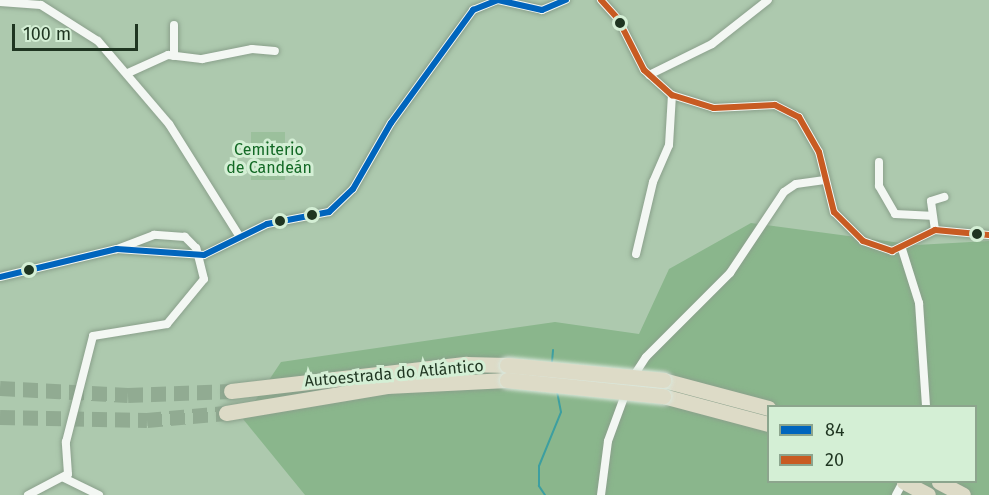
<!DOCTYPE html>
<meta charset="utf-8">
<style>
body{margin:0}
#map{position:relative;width:989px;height:495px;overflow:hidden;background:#adc9ae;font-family:"Fira Sans",sans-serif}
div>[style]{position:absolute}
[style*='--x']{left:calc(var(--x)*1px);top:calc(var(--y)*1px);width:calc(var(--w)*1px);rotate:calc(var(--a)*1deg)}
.green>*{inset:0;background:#9bc09c;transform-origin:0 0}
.forest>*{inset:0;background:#8ab68c}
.stream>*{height:2px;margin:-1px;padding:0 1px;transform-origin:1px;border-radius:1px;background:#3d9fa0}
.highway-tunnel>*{height:15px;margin-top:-7.5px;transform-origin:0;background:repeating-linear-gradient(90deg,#91ab92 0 15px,transparent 0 23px)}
.roads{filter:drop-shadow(0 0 2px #8aa08b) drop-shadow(0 0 2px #8aa08b)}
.street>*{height:8px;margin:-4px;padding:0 4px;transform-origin:4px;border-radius:4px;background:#f3f7f3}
.highway>*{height:15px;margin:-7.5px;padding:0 7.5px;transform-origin:7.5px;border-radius:7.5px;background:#dddbc7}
.bridges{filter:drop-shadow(0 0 2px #dae7db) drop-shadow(0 0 2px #dae7db)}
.highway-bridge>*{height:15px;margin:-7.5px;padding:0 7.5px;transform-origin:7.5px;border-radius:7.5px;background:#dddbc7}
.bus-1>*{height:6px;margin:-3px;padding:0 3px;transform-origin:3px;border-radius:3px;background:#0065bd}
.bus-2>*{height:6px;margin:-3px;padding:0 3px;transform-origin:3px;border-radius:3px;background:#c85b22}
.dots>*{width:16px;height:16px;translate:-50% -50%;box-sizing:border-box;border:3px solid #d4efd5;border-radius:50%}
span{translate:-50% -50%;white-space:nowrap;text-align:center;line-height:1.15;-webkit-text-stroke:6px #d4efd5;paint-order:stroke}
.park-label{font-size:16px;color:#136925}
.street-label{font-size:16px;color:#1f3521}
.legend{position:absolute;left:767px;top:405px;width:210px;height:78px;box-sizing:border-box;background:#d4efd5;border:2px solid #8ca58d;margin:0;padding:8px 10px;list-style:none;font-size:18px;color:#1f3521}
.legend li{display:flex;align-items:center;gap:12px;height:30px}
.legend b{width:30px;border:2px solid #8ca58d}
.scale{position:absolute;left:12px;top:24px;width:126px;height:27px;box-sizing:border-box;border:3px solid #1f3521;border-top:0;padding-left:8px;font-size:18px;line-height:21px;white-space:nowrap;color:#1f3521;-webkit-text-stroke:4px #d4efd5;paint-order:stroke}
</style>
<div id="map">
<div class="green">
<i style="left:251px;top:132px;width:34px;height:48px"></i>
</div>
<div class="forest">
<i style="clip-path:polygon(evenodd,751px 223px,916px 245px,989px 241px,989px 495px,305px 495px,243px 419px,281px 362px,555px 322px,639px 334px,669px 269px,751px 223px,768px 406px,976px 406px,976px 482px,768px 482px,768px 406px)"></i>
</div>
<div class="stream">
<i style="--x:552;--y:362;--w:12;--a:-85"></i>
<i style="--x:545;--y:495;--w:11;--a:-124"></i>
<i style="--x:539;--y:486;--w:20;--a:-90"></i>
<i style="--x:539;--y:466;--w:58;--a:-67.8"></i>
<i style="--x:561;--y:412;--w:21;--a:-101"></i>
</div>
<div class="highway-tunnel">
<i style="--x:0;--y:388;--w:128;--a:3.1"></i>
<i style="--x:128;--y:395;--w:103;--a:-2.2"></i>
<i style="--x:0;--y:417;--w:147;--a:1.2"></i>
<i style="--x:147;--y:420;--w:79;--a:-5.1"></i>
</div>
<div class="roads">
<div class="street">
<i style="--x:601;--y:0;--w:25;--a:48"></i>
<i style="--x:618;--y:19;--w:57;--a:63"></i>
<i style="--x:644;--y:70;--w:38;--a:42"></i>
<i style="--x:672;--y:95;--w:44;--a:17.2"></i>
<i style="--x:714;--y:108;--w:61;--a:-2.8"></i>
<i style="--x:775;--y:105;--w:27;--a:27"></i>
<i style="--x:799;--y:117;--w:40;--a:60.3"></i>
<i style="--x:819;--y:152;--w:62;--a:76"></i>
<i style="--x:834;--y:212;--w:41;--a:45"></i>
<i style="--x:863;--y:241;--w:31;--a:19"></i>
<i style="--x:892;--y:251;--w:48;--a:-26"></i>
<i style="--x:935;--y:230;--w:54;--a:5.3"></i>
<i style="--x:0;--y:2;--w:41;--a:4.2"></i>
<i style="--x:41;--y:5;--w:67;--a:32.3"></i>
<i style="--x:98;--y:41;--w:109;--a:49.5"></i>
<i style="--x:169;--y:124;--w:133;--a:57.9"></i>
<i style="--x:174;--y:56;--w:31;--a:-90"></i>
<i style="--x:128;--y:73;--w:44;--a:-24.2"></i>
<i style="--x:168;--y:55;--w:34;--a:7"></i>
<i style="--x:202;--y:59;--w:51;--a:-11.3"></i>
<i style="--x:252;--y:49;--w:23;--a:5"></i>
<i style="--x:649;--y:75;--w:70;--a:-26.2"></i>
<i style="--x:712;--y:44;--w:71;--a:-38.2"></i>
<i style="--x:879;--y:162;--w:24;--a:90"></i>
<i style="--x:879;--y:186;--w:32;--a:60"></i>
<i style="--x:895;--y:214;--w:35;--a:3"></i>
<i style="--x:935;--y:230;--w:29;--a:-98"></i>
<i style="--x:931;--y:201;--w:14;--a:-17"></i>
<i style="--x:902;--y:249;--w:57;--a:72.5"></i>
<i style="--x:919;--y:303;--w:103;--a:86.1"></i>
<i style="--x:636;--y:254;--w:74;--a:-76.7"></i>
<i style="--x:653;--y:182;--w:40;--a:-66.6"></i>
<i style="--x:669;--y:145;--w:50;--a:-86.6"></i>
<i style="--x:0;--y:277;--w:120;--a:-13.5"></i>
<i style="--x:117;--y:249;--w:87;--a:3.9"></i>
<i style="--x:204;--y:255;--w:70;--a:-26.2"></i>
<i style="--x:267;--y:224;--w:63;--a:-11"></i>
<i style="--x:329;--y:212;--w:33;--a:-44"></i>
<i style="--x:353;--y:189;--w:76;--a:-60.1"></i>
<i style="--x:391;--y:123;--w:140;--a:-54"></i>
<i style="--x:473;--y:10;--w:27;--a:-22"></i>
<i style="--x:498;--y:0;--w:45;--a:12.8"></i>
<i style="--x:542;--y:10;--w:26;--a:-23"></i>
<i style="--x:631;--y:380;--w:27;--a:-57"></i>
<i style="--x:646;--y:357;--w:119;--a:-45"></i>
<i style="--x:730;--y:273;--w:97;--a:-56.3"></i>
<i style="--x:784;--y:192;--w:14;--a:-34"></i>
<i style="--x:796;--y:184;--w:29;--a:-8"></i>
<i style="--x:64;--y:478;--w:39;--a:26"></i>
<i style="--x:28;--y:495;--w:45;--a:-27.7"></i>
<i style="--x:68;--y:474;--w:32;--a:-94"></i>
<i style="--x:66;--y:442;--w:109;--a:-75.7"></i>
<i style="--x:93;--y:336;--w:75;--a:-9.2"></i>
<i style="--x:167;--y:324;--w:58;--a:-50.6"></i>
<i style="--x:204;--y:279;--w:32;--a:-104"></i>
<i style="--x:196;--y:248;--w:16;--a:-135"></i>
<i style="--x:185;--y:237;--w:31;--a:-176"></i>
<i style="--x:154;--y:235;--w:40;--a:159"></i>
<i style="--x:601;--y:495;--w:54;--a:-82.6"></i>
<i style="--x:608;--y:441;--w:52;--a:-69.8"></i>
<i style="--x:896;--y:495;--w:15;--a:-62"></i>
</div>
<div class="highway">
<i style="--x:663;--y:380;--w:109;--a:14.9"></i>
<i style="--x:231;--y:391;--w:237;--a:-6.6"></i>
<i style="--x:466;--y:364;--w:41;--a:1.4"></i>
<i style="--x:663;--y:396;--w:109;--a:14.9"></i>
<i style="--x:226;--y:413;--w:163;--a:-9.5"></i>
<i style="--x:387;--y:386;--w:120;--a:-2.9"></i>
<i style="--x:904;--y:482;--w:27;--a:28"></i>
<i style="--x:939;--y:482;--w:27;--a:28"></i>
</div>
</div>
<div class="bridges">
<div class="highway-bridge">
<i style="--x:507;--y:365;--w:157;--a:5.5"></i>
<i style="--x:507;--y:380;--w:157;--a:5.9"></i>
</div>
</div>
<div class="bus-1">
<i style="--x:0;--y:277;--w:120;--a:-13.5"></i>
<i style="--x:117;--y:249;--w:87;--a:3.9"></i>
<i style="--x:204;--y:255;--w:70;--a:-26.2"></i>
<i style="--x:267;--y:224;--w:63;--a:-11"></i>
<i style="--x:329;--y:212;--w:33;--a:-44"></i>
<i style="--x:353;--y:189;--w:76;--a:-60.1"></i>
<i style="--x:391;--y:123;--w:140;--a:-54"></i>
<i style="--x:473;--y:10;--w:27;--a:-22"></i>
<i style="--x:498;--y:0;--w:45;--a:12.8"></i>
<i style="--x:542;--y:10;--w:26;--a:-23"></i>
</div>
<div class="bus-2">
<i style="--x:601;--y:0;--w:25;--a:48"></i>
<i style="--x:618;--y:19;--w:57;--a:63"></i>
<i style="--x:644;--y:70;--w:38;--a:42"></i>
<i style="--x:672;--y:95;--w:44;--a:17.2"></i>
<i style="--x:714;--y:108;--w:61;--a:-2.8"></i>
<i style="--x:775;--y:105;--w:27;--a:27"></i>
<i style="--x:799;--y:117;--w:40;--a:60.3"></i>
<i style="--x:819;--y:152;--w:62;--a:76"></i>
<i style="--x:834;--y:212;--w:41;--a:45"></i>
<i style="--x:863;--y:241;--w:31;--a:19"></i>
<i style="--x:892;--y:251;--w:48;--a:-26"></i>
<i style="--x:935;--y:230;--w:54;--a:5.3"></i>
</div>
<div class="dots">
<i style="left:620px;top:23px;background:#1f3521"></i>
<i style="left:312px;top:215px;background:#1f3521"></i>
<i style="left:280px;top:221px;background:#1f3521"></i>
<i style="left:977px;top:234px;background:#1f3521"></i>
<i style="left:29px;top:270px;background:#1f3521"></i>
</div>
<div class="park-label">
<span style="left:269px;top:159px">Cemiterio<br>de Candeán</span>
</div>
<div class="street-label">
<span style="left:394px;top:374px;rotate:-5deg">Autoestrada do Atlántico</span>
</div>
<ul class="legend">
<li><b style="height:8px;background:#0065bd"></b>84</li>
<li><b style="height:8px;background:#c85b22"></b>20</li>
</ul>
<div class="scale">100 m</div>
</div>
